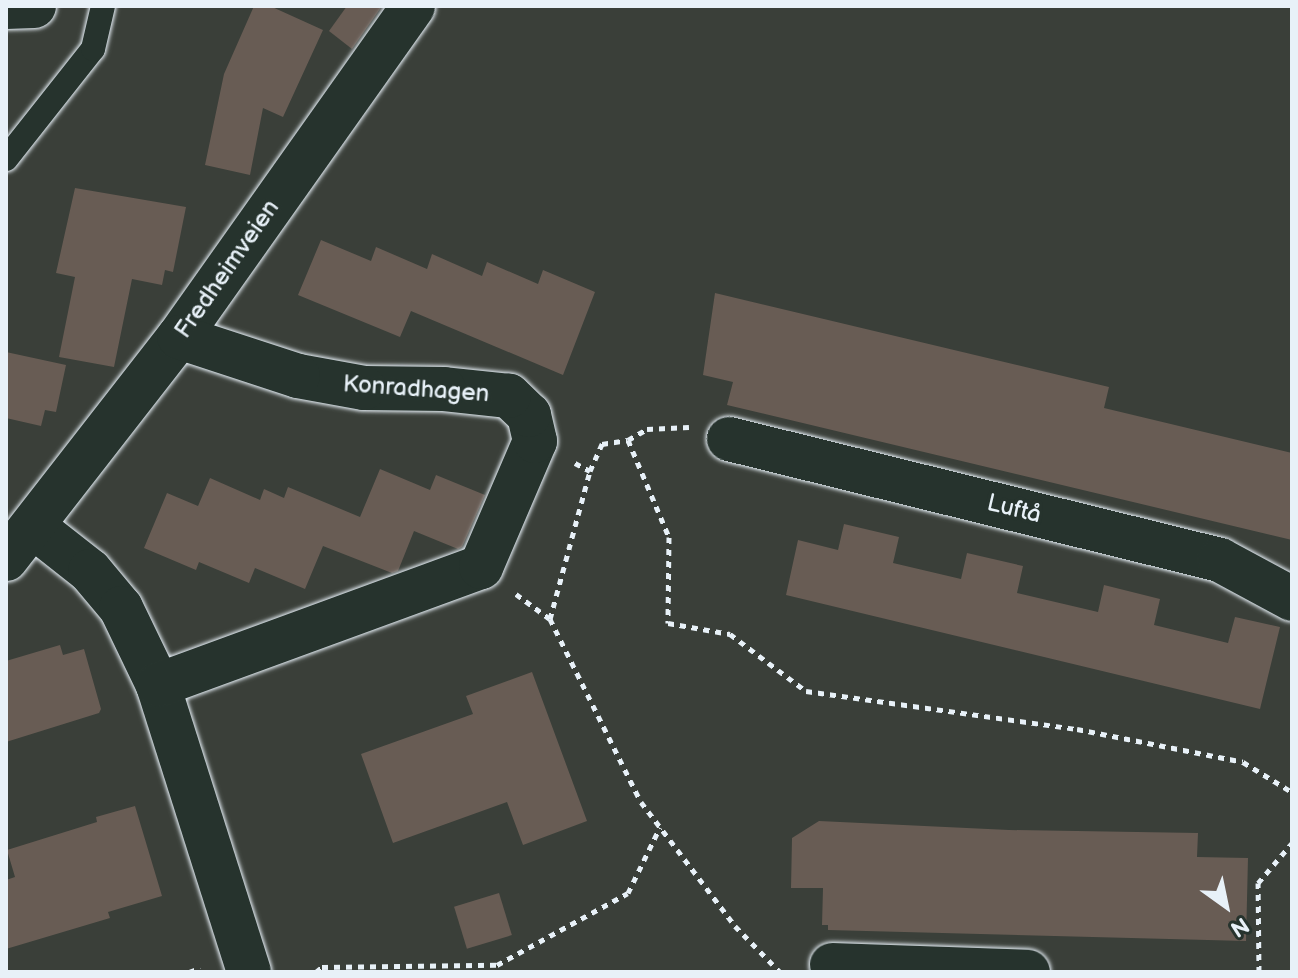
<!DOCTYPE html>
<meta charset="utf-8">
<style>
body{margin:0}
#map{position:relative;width:1298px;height:978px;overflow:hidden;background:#3a3f39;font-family:"Balsamiq Sans",sans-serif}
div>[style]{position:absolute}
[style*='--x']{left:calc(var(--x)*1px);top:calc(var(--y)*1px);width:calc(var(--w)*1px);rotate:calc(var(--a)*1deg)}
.building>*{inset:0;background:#685c54;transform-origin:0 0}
.path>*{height:5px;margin-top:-2.5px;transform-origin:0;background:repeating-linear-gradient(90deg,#e8f1f8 0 6px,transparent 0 12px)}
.roads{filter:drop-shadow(0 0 2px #e8f1f8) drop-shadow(0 0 2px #e8f1f8)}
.service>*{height:24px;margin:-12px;padding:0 12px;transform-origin:12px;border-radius:12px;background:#26332d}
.minor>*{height:44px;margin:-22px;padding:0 22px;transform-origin:22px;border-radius:22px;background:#26332d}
span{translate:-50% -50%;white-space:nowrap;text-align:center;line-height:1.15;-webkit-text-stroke:7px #26332d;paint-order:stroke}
.street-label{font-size:24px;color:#e8f1f8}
.frame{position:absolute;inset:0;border:8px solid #e8f1f8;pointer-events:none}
.north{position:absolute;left:1186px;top:866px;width:80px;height:80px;-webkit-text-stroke:6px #26332d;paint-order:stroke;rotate:147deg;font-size:22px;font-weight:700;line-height:32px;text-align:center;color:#e8f1f8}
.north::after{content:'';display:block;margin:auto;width:28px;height:36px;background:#e8f1f8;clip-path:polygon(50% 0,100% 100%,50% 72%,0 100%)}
</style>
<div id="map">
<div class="building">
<i style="clip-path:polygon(254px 6px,270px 6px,323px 30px,283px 117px,263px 108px,250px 175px,205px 165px,224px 74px)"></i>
<i style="clip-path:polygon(347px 6px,382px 6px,352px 49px,329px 31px)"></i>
<i style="clip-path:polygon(75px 188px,186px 207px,173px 272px,165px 270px,162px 285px,132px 279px,114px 367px,59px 357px,75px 277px,56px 273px)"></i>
<i style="clip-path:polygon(321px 240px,371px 261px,376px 247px,427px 269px,432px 254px,482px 276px,487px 262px,538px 284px,543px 270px,595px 292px,563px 375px,411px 311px,400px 337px,298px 295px)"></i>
<i style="clip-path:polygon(715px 293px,1109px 387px,1104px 408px,1292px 453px,1292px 540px,727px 405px,733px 382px,703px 375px)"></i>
<i style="clip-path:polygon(6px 352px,66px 365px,56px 412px,45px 410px,41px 426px,6px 418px)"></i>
<i style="clip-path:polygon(380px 469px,430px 490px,436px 475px,485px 495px,462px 547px,458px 549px,414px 531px,398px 571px,392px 573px,323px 546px,305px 589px,255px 568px,249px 583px,199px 562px,196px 570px,144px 548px,167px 493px,198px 506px,210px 478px,260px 500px,264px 489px,284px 498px,288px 487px,360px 517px)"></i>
<i style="clip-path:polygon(844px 524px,899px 537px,893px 563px,961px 579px,967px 553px,1023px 566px,1017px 593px,1098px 612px,1104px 585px,1160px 599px,1154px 625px,1228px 643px,1235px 617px,1280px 627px,1260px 709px,786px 595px,798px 540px,838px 550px)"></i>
<i style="clip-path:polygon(60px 645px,63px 655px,84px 649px,101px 709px,99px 713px,6px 742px,6px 661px)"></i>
<i style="clip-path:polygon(532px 672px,587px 821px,523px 845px,507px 802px,393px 843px,361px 754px,473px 714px,466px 696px)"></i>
<i style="clip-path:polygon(135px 806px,162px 896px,108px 912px,110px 918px,6px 949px,6px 880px,15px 877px,7px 850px,97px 822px,96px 817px)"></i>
<i style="clip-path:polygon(819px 821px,1009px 830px,1198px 833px,1197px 857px,1248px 858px,1246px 941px,828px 930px,828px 925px,822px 925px,823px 888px,791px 888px,792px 838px)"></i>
<i style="left:499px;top:893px;width:44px;height:47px;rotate:73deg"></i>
</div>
<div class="path">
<i style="--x:628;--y:440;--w:105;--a:67.1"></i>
<i style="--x:669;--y:537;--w:86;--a:90.7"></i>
<i style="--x:668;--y:623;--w:63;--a:10.1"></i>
<i style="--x:730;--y:634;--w:95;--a:36.9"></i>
<i style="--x:806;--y:691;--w:274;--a:8"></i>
<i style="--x:1077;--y:729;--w:169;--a:11.2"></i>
<i style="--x:1243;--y:762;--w:57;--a:31.5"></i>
<i style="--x:575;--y:463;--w:17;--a:28"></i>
<i style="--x:590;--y:471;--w:30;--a:-66"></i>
<i style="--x:602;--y:444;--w:26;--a:-9"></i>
<i style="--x:628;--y:440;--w:22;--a:-30"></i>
<i style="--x:647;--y:429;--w:42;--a:-2.7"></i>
<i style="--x:516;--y:594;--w:42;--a:36.3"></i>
<i style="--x:550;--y:619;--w:204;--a:63.6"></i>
<i style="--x:641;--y:802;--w:156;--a:52.8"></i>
<i style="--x:735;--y:926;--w:64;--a:45.6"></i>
<i style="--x:550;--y:619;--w:153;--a:-74.9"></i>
<i style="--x:189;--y:972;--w:12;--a:-20"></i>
<i style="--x:316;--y:972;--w:8;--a:-40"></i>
<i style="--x:322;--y:967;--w:175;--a:-0.7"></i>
<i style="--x:497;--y:965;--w:149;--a:-28.8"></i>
<i style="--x:628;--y:893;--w:73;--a:-64.1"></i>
<i style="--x:1259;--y:972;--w:89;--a:-90.6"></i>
<i style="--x:1258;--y:883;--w:52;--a:-49.6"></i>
</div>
<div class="roads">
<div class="service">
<i style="--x:6;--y:159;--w:140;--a:-51.7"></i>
<i style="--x:93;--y:49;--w:44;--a:-76.9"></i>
</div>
<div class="minor">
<i style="--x:6;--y:7;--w:28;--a:-2"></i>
<i style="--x:729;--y:439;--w:506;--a:13.84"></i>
<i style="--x:1220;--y:560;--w:82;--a:28.4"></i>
<i style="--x:34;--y:527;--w:71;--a:38.2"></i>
<i style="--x:90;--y:571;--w:48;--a:50"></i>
<i style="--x:121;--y:608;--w:85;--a:64.3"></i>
<i style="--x:158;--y:685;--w:301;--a:72.4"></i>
<i style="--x:6;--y:559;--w:281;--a:-52.1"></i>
<i style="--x:179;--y:337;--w:405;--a:-54.7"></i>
<i style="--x:158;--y:685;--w:344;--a:-20.1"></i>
<i style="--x:481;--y:567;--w:137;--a:-66.8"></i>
<i style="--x:535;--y:441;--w:27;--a:-103"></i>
<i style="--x:529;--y:415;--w:28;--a:-136"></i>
<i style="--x:509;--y:396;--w:65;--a:-173.9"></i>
<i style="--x:444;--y:389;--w:80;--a:-179.3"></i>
<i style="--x:364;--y:388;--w:67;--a:-169.7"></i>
<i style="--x:298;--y:376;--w:125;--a:-161.9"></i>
<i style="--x:832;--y:965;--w:196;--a:2"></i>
</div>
</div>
<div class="street-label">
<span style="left:227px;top:269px;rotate:-55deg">Fredheimveien</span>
<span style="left:416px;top:389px;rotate:4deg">Konradhagen</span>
<span style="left:1014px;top:509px;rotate:14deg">Luftå</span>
</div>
<div class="frame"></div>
<div class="north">N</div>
</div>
